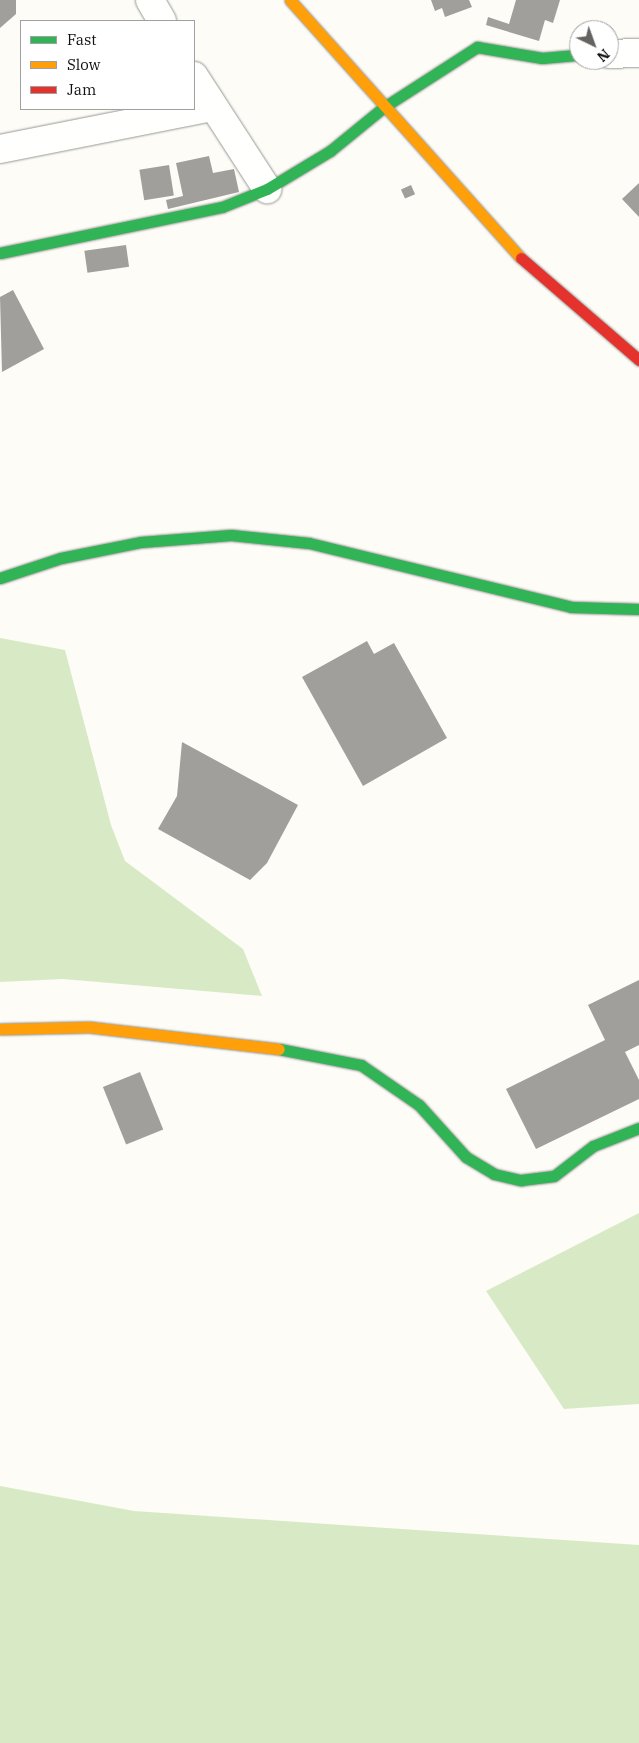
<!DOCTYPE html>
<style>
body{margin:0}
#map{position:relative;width:639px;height:1743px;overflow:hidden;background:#fdfcf7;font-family:"IBM Plex Serif",serif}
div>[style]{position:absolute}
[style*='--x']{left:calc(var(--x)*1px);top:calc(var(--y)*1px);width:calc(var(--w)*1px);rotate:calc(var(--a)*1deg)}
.forest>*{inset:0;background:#d8eac5}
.building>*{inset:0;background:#a19f9c;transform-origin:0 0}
.roads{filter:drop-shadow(0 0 1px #979795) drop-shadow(0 0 1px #979795)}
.street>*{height:28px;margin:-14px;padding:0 14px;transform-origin:14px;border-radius:14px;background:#fffffe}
.fast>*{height:11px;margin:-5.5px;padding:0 5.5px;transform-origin:5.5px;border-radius:5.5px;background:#30b455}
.slow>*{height:11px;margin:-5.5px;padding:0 5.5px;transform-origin:5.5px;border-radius:5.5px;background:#ff9f0a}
.jam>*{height:11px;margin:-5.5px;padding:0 5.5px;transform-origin:5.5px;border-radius:5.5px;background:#e5322d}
span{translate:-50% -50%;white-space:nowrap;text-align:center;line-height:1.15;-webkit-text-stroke:5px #fff;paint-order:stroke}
.legend{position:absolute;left:20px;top:20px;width:175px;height:90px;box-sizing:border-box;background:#fff;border:1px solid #a0a0a0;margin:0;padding:6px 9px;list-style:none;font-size:15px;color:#111}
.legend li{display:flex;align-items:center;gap:10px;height:25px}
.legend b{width:25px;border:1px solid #a0a0a0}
.north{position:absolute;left:569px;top:20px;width:50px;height:50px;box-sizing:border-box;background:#fff;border:1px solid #a0a0a0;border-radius:50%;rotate:138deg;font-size:14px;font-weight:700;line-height:20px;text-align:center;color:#111}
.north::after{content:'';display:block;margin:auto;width:18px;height:22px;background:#646362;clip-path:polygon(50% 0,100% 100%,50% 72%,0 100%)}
</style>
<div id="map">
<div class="forest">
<i style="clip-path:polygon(0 638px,65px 650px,111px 825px,125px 861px,243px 949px,262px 996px,63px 979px,0 982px)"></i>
<i style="clip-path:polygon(639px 1213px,639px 1404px,564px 1409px,486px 1291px)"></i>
<i style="clip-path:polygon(0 1486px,134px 1511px,639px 1545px,639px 1743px,0 1743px)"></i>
</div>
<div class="building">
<i style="clip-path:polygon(0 0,16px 0,16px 14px,0 28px)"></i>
<i style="clip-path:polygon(431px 0,469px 0,472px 7px,445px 17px,442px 8px,435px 11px)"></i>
<i style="clip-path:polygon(516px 0,560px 0,553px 23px,545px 20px,539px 41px,486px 25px,488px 17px,509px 24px)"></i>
<i style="clip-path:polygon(209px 156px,213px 173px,234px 169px,239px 192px,168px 209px,166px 200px,183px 196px,176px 163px)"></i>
<i style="left:169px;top:165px;width:31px;height:30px;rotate:81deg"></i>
<i style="clip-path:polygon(639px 183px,639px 217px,622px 199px)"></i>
<i style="left:411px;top:185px;width:10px;height:11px;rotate:66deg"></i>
<i style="left:126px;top:245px;width:22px;height:42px;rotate:82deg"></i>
<i style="clip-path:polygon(13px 290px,44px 349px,2px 372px,0 297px)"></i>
<i style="clip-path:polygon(367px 641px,374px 654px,394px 643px,447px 738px,363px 786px,302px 677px)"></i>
<i style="clip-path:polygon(182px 742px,298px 805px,267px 863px,250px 880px,158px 829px,177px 796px)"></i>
<i style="clip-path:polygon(639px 980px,639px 1045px,625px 1052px,639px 1080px,639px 1099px,536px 1149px,506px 1089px,605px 1040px,588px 1005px)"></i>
<i style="left:140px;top:1072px;width:62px;height:40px;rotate:68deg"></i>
</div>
<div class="roads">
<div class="street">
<i style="--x:150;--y:0;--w:24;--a:60"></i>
<i style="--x:609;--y:54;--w:30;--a:-2"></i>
<i style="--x:194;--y:76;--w:135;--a:57.1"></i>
<i style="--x:0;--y:149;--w:216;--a:-11.2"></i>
</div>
<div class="fast">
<i style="--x:0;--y:253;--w:227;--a:-11.7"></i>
<i style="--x:222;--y:207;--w:48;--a:-21.8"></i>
<i style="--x:267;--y:189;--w:74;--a:-31.1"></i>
<i style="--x:330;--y:151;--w:70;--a:-39.2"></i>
<i style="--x:384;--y:107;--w:111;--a:-32.8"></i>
<i style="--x:477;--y:47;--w:66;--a:9.6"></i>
<i style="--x:542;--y:58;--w:37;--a:-5"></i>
<i style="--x:0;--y:578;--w:64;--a:-18.2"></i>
<i style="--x:61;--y:558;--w:82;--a:-11.3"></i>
<i style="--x:141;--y:542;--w:90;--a:-4.4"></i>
<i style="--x:231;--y:535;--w:78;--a:5.9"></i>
<i style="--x:309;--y:543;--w:270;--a:13.7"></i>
<i style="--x:571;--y:607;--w:68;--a:1.7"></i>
<i style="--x:279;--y:1049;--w:84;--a:11"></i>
<i style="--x:361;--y:1065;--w:70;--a:34.6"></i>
<i style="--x:419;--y:1105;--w:70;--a:47.9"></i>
<i style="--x:466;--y:1157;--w:33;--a:31"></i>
<i style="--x:494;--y:1174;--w:28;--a:13"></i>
<i style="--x:521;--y:1180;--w:33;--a:-7"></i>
<i style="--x:554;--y:1176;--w:49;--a:-37.6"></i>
<i style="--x:593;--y:1146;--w:49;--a:-21.4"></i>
</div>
<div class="slow">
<i style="--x:290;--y:0;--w:346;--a:48.2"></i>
<i style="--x:0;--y:1029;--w:89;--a:-1.3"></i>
<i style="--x:89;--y:1027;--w:191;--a:6.6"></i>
</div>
<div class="jam">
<i style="--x:521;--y:258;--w:156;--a:40.8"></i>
</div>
</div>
<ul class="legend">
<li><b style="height:6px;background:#30b455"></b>Fast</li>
<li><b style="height:6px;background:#ff9f0a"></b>Slow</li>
<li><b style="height:6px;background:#e5322d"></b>Jam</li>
</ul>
<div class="north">N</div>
</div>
